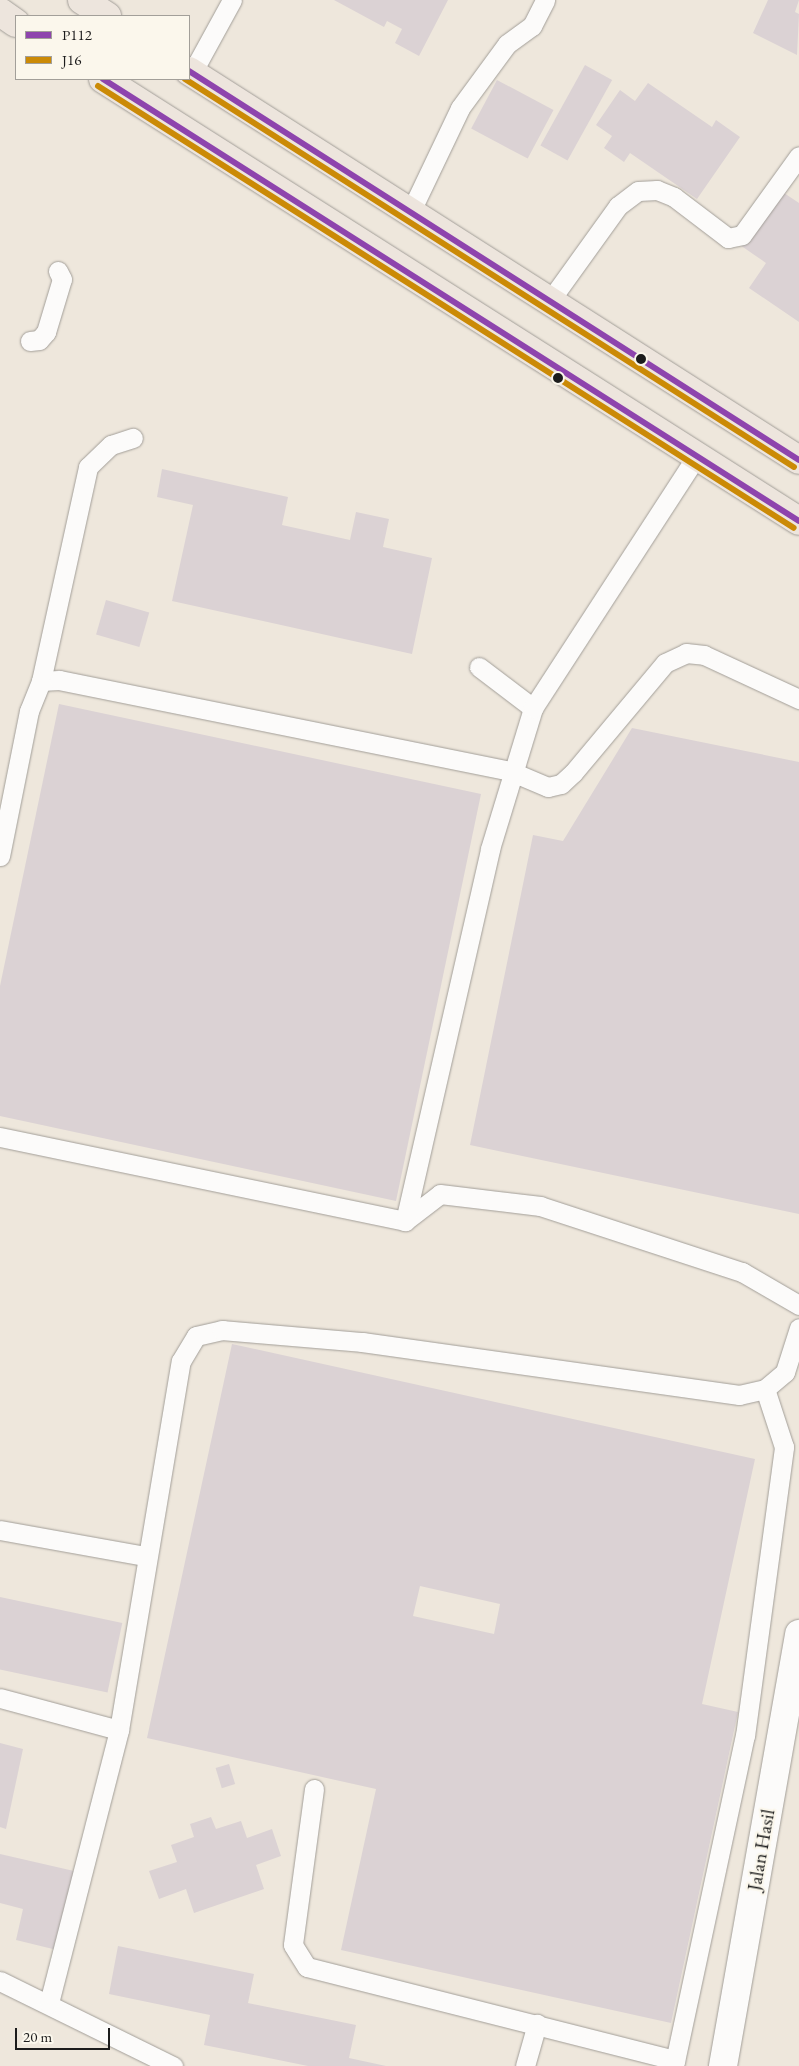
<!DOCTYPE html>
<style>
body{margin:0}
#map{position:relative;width:799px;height:2066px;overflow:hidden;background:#eee7dc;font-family:"EB Garamond",serif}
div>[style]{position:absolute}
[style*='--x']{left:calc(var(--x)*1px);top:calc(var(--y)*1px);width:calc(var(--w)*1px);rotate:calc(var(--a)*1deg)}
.building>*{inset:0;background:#dbd2d4;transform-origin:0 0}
.roads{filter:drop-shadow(0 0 1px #a29e98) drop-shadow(0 0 1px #a29e98)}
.service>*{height:19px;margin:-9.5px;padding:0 9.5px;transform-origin:9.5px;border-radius:9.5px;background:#fcfbfa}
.tertiary>*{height:28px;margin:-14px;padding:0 14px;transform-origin:14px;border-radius:14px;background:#fcfbfa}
.primary>*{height:28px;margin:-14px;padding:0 14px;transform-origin:14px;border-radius:14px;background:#ede5dd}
.bus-1>*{height:6px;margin:-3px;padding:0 3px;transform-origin:3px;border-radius:3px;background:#8e44ad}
.bus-2>*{height:6px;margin:-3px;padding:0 3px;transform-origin:3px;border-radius:3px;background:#cb8a06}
.dots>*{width:14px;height:14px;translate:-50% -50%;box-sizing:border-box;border:2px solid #fbf7ec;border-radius:50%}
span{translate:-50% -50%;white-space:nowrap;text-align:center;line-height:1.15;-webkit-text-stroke:4.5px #fbf7ec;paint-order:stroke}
.street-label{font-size:20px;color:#1c1c1c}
.legend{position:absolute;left:15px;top:15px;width:175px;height:65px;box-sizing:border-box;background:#fbf7ec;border:1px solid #a29f99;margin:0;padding:6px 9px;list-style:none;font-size:15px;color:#1c1c1c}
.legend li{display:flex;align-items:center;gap:10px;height:25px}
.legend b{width:25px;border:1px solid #a29f99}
.scale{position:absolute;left:15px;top:2028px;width:95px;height:22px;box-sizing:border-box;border:2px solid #1c1c1c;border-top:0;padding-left:6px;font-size:15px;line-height:18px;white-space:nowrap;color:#1c1c1c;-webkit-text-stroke:4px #fbf7ec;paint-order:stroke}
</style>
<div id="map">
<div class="building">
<i style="clip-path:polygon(334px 0,448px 0,419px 56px,395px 43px,402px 29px,387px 21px,384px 27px)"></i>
<i style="clip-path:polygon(768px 0,799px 0,795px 12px,799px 14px,797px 55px,753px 33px)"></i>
<i style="left:585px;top:65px;width:31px;height:92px;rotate:29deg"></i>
<i style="left:497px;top:80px;width:64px;height:55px;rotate:28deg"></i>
<i style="clip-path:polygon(648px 83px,712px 127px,716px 120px,740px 137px,697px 199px,630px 153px,624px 162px,604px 148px,612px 136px,596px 125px,620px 90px,635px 101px)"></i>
<i style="clip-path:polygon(778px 189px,799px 203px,799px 322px,749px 288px,766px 263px,740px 245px)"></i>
<i style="clip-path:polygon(162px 469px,288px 497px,282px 525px,350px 540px,356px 512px,389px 519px,383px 547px,432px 558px,412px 654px,172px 601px,193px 505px,157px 497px)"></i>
<i style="left:106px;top:600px;width:45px;height:36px;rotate:16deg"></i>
<i style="clip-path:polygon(59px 704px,481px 794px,396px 1201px,0 1116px,0 986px)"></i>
<i style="clip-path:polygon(632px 728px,799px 762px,799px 1214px,470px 1145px,533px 835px,563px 841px)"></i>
<i style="clip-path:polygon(evenodd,232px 1344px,755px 1459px,702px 1704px,738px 1712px,671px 2023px,341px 1950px,376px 1789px,147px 1738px,232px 1344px,420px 1586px,500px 1604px,494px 1634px,413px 1616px,420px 1586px)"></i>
<i style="left:0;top:1597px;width:125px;height:71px;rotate:12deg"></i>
<i style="clip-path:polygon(0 1743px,23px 1749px,6px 1829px,0 1827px)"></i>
<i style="left:229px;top:1764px;width:21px;height:14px;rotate:73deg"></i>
<i style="clip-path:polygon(211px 1817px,216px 1829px,241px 1821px,247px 1838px,272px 1829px,281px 1856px,256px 1865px,264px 1889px,194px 1913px,186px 1889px,159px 1899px,149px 1871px,177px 1862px,171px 1845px,194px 1837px,190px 1824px)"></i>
<i style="clip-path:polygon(0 1854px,74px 1871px,57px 1950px,16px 1940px,23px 1909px,0 1903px)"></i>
<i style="clip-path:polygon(118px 1946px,254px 1974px,248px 2003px,356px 2025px,349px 2058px,386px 2066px,308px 2066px,204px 2045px,210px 2015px,109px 1994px)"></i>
</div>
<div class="roads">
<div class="service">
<i style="--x:192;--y:73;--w:83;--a:-61.3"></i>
<i style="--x:410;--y:213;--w:116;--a:-64.5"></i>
<i style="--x:460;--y:108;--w:79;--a:-53.7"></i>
<i style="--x:507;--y:44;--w:31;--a:-36"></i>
<i style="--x:532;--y:26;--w:29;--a:-63"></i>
<i style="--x:549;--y:302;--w:118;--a:-54.3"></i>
<i style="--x:618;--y:206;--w:25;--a:-37"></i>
<i style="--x:638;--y:191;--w:19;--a:-3"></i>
<i style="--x:657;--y:190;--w:18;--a:22"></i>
<i style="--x:674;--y:197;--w:68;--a:37.2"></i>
<i style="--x:728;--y:238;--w:14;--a:-12"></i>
<i style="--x:742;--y:235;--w:97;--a:-54.2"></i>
<i style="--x:30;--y:341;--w:9;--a:-6"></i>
<i style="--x:39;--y:340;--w:11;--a:-49"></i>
<i style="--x:46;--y:332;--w:55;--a:-73.2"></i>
<i style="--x:62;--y:279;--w:9;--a:-117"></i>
<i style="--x:479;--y:667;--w:68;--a:37.2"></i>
<i style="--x:41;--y:681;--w:219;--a:-77.6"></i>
<i style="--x:88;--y:467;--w:32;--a:-44"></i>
<i style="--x:111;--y:445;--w:23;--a:-18"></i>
<i style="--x:0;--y:856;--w:148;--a:-78.7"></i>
<i style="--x:29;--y:711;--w:32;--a:-68"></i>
<i style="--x:41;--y:681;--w:18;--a:-3"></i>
<i style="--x:59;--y:680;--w:460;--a:11.4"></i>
<i style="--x:510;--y:771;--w:41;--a:22.8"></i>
<i style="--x:548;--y:787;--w:13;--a:-13"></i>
<i style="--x:561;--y:784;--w:16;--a:-43"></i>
<i style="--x:573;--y:773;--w:143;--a:-50.1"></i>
<i style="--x:665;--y:663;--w:23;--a:-25"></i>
<i style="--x:686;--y:653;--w:18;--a:6"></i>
<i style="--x:704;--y:655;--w:105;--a:24.9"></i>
<i style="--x:0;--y:1137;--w:414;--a:11.7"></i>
<i style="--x:405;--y:1221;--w:44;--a:-37.6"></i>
<i style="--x:440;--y:1194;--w:101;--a:6.8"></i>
<i style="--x:540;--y:1206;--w:213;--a:18.1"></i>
<i style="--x:742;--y:1272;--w:66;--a:30.1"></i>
<i style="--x:405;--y:1221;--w:382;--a:-77.1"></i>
<i style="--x:490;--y:849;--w:147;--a:-73"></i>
<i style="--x:533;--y:708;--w:299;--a:-57"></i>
<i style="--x:0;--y:1530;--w:147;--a:10.2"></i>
<i style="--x:0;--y:1698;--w:123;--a:15.1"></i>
<i style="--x:314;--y:1789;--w:157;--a:97.7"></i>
<i style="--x:293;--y:1945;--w:26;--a:58"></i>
<i style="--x:307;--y:1967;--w:380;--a:14.2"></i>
<i style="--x:0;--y:1981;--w:193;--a:26.2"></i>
<i style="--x:49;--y:2003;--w:282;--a:-75.6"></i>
<i style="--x:119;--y:1730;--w:374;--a:-80.5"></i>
<i style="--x:181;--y:1361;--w:29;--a:-59"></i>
<i style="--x:196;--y:1336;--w:27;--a:-13"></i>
<i style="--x:222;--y:1330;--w:141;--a:4.9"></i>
<i style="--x:362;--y:1342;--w:381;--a:8"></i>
<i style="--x:739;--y:1395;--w:27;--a:-13"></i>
<i style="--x:765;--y:1389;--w:26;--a:-40"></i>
<i style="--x:785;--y:1372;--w:46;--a:-72.3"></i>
<i style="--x:525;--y:2066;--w:44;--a:-74.1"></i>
<i style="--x:674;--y:2066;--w:338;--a:-77.9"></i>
<i style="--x:745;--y:1736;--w:292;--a:-82.3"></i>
<i style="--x:784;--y:1447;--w:61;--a:-108.1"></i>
</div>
<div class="tertiary">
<i style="--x:723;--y:2066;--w:439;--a:-80"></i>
</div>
<div class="primary">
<i style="--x:82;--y:0;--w:30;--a:33"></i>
<i style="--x:0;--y:12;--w:19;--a:35"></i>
<i style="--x:189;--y:71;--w:723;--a:32.53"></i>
<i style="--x:103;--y:79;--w:824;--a:32.42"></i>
</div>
</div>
<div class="bus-1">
<i style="--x:189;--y:71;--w:723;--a:32.53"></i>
<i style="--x:103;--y:79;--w:824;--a:32.42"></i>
</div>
<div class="bus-2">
<i style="--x:185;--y:79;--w:722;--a:32.5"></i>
<i style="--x:98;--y:86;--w:824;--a:32.42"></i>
</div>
<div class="dots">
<i style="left:641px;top:359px;background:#1c1c1c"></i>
<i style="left:558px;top:378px;background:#1c1c1c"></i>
</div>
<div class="street-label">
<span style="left:761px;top:1850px;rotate:-80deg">Jalan Hasil</span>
</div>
<ul class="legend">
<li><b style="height:6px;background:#8e44ad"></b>P112</li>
<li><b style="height:6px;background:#cb8a06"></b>J16</li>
</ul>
<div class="scale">20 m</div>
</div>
